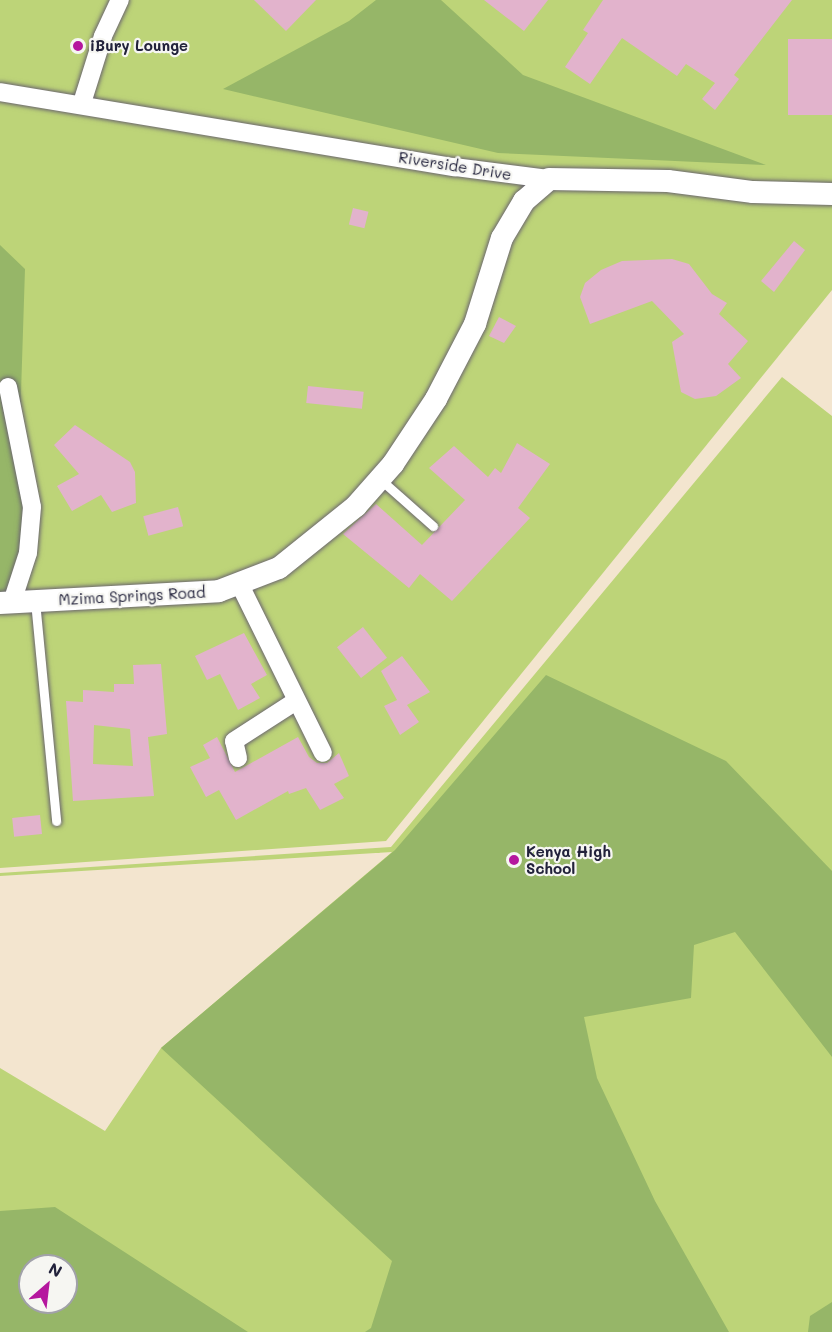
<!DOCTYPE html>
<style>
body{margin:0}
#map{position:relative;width:832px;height:1332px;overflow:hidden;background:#f3e5cf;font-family:Mali,sans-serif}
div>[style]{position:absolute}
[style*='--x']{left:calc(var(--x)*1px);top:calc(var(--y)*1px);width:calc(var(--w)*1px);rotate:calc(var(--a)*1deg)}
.green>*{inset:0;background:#bdd478}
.forest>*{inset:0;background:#96b668}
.building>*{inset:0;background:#e2b3cc;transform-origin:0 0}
.roads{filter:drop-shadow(0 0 2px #6b666f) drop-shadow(0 0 2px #6b666f)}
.service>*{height:9px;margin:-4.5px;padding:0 4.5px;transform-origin:4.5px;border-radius:4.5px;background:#fff}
.minor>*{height:18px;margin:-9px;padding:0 9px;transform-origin:9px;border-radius:9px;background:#fff}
.tertiary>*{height:22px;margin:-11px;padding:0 11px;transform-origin:11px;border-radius:11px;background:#fff}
.dots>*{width:16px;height:16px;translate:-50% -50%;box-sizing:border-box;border:3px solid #f6f6f2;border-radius:50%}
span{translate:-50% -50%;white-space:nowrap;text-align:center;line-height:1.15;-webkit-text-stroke:4.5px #f6f6f2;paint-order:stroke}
.poi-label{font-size:15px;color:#22223b;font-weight:700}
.left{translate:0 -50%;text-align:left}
.street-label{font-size:15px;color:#22223b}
.north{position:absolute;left:18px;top:1254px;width:60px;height:60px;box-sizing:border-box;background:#f6f6f2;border:2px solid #a1a1a9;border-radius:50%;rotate:28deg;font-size:16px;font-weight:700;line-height:24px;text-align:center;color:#22223b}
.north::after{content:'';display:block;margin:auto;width:21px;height:27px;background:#b5179e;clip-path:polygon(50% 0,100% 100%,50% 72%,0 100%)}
</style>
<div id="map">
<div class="green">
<i style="clip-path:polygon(0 0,832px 0,832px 290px,386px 841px,0 868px)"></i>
<i style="clip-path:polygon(evenodd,782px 377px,832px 416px,832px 1332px,0 1332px,0 1068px,105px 1131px,161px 1048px,392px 852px,0 876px,0 873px,391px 847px,782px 377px,30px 1266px,66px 1266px,66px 1302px,30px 1302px,30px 1266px)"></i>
</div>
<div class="forest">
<i style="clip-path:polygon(376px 0,441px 0,523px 75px,766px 165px,498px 153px,223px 89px,349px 21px)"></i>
<i style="clip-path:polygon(0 245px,25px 269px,21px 393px,24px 535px,0 609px)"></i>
<i style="clip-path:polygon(546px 675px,726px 761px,832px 871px,832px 1057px,735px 932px,694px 945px,691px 998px,584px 1017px,597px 1078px,655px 1201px,729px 1332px,365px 1332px,371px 1328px,392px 1261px,161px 1048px,395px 850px)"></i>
<i style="clip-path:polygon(evenodd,55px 1207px,248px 1332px,0 1332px,0 1211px,55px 1207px,30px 1266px,66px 1266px,66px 1302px,30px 1302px,30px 1266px)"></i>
<i style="clip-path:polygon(832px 1302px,832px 1332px,808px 1332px,810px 1316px)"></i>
</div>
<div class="building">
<i style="clip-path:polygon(254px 0,316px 0,286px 31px)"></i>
<i style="clip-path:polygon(484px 0,548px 0,524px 31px)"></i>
<i style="clip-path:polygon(603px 0,792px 0,734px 75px,739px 79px,715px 110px,702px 99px,715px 83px,686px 64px,677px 76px,622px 38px,590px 84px,565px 67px,588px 33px,583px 30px)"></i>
<i style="left:832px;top:39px;width:76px;height:44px;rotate:90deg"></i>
<i style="left:353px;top:208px;width:16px;height:17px;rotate:14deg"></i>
<i style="clip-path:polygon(794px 241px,805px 250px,774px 292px,761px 281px)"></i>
<i style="clip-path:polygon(672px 259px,689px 264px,712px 294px,727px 303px,719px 314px,748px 341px,728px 364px,741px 378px,716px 396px,695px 399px,681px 392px,672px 342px,684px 334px,652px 301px,590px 324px,580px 297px,585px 283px,601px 270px,622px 261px)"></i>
<i style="clip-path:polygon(499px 317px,516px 326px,504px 343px,489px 336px)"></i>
<i style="left:308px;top:386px;width:56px;height:17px;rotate:6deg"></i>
<i style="clip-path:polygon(75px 425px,130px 462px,135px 472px,136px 503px,112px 512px,101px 495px,72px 511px,57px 486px,79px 474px,54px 445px)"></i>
<i style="clip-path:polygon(517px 443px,550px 464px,518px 508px,530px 518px,452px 601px,420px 574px,409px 588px,343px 534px,376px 504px,422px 545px,465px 500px,429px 468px,454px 446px,488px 477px,495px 468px,501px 473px)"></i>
<i style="left:178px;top:507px;width:20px;height:36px;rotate:75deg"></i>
<i style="left:363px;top:627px;width:39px;height:33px;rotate:52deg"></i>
<i style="clip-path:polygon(244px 633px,267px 675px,251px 684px,260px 698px,238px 710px,220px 674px,207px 680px,195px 656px)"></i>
<i style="clip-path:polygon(402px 656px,430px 692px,407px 705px,419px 722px,400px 735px,384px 706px,397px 700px,381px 671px)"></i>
<i style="clip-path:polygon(evenodd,161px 664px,167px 734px,148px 737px,154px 796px,73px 801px,66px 701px,83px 702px,83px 690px,114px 692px,114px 684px,134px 684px,133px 665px,161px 664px,94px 725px,130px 729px,133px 766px,93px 764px,94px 725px)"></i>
<i style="clip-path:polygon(217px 737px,235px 772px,298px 737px,309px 757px,317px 763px,327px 763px,339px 753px,349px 776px,334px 784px,344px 798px,320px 810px,306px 788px,289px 794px,288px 791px,236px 820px,219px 790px,206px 797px,190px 767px,210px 758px,203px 745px)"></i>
<i style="left:40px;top:815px;width:19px;height:28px;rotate:84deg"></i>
</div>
<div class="roads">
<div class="service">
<i style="--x:380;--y:479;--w:71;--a:41.6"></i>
<i style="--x:35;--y:601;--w:221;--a:84.5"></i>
</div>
<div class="minor">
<i style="--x:0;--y:92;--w:461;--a:9.4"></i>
<i style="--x:455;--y:167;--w:95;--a:7.3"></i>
<i style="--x:82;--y:103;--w:70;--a:-72.6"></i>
<i style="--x:103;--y:36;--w:40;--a:-65"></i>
<i style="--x:8;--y:387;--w:122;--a:78.7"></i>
<i style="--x:32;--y:507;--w:46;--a:95"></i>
<i style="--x:28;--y:553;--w:52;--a:108.1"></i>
<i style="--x:240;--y:585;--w:187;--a:63.7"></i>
<i style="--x:238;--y:758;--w:17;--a:-103"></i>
<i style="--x:234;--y:741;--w:74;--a:-32.8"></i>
</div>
<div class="tertiary">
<i style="--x:0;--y:603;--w:219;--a:-3.1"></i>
<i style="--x:219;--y:591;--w:64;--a:-21"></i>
<i style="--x:279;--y:568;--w:99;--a:-38.8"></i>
<i style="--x:356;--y:506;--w:56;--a:-48.6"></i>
<i style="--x:393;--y:464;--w:78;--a:-56.5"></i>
<i style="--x:436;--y:399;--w:85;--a:-62.5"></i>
<i style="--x:475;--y:324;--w:90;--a:-72.6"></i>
<i style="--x:502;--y:238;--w:43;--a:-59.3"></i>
<i style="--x:524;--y:201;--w:33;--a:-41"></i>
<i style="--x:549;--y:179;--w:119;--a:1"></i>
<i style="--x:668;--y:181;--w:86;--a:7.4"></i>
<i style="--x:753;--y:192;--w:79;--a:1.5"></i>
</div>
</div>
<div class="dots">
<i style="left:78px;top:46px;background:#b5179e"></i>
<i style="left:514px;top:860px;background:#b5179e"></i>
</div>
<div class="poi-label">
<span class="left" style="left:90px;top:46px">iBury Lounge</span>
<span class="left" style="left:526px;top:860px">Kenya High<br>School</span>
</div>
<div class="street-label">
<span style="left:455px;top:166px;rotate:9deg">Riverside Drive</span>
<span style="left:132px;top:596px;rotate:-3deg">Mzima Springs Road</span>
</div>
<div class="north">N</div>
</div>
